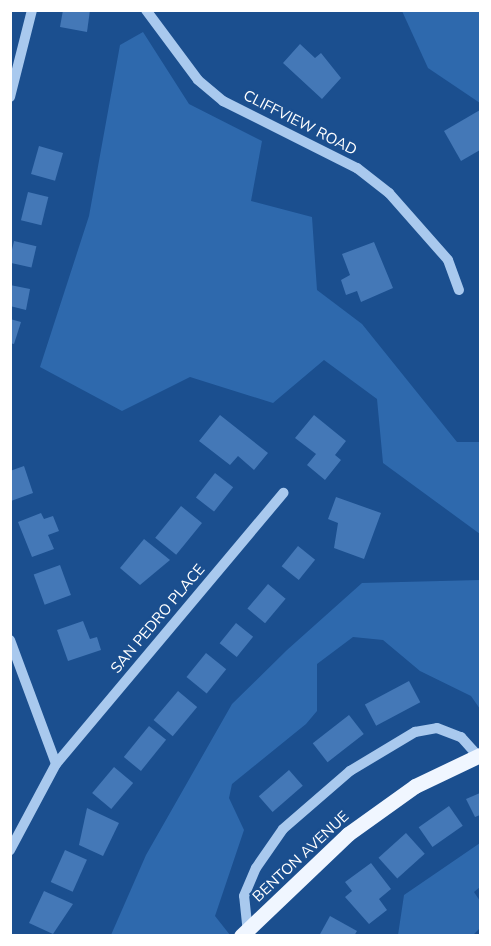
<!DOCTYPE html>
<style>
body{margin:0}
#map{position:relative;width:491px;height:946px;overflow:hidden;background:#1b4f8f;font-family:"Nunito Sans",sans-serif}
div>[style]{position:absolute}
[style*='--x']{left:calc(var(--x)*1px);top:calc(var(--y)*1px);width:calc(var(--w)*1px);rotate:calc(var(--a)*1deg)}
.green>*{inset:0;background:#2e69ad}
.building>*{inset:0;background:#4478b7;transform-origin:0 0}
.minor>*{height:10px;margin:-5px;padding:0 5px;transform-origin:5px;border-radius:5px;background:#a9c9ee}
.major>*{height:15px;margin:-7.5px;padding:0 7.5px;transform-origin:7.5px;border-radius:7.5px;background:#f0f6ff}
span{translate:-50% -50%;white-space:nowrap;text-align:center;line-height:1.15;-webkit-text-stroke:4.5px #1b4f8f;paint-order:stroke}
.street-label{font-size:15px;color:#fff}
.frame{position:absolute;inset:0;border:12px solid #fff;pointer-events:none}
</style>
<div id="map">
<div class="green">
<i style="clip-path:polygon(402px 11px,480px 11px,480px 103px,428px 68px)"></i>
<i style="clip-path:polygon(143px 32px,189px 104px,262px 141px,251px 201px,312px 217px,317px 290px,362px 324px,457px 442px,480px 442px,480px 534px,383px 463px,377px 399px,324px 360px,273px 403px,190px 377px,122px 411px,40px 367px,89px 216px,120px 45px)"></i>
<i style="clip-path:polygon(480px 580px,480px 709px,471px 696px,420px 671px,383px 640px,353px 637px,317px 664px,317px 711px,306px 724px,232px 784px,229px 798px,244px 830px,215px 916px,230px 935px,111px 935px,146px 855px,232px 704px,287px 650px,362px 583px)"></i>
<i style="clip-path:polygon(480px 843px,480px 887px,474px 892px,480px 901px,480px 928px,473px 935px,398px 935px,404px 895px)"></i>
</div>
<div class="building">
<i style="clip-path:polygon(63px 10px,90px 10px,87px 32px,60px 27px)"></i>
<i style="clip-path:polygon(300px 44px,315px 58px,321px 53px,341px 78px,322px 99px,283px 63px)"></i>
<i style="clip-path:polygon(480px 110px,480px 150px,461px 161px,444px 131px)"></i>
<i style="left:39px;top:146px;width:25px;height:29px;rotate:16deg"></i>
<i style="left:28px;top:192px;width:21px;height:29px;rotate:14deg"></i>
<i style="left:14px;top:241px;width:23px;height:22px;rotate:13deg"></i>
<i style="clip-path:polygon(374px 242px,393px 288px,361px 302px,357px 291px,346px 295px,341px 280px,350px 275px,342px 254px)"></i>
<i style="clip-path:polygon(10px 285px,30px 289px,26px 310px,10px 306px)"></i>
<i style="clip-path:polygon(10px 319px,21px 322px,14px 344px,10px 343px)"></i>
<i style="clip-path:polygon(220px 415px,268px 453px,254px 470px,238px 456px,230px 465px,199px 441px)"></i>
<i style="clip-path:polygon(314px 415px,346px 441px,335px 455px,341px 460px,325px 480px,307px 465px,316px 454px,295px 438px)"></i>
<i style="clip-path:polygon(24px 466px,33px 493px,11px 501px,10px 471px)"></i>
<i style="left:215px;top:473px;width:23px;height:31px;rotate:38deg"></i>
<i style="clip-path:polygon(336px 497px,381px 513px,364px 559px,334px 548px,338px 523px,328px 519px)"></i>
<i style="left:181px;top:506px;width:27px;height:41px;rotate:39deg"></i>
<i style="clip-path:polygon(41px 513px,44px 519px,53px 516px,59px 531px,48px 535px,54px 549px,32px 557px,18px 522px)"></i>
<i style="clip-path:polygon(144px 539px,170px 560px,140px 585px,120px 568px)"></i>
<i style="left:298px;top:546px;width:22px;height:26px;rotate:39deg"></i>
<i style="left:60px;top:565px;width:32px;height:28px;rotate:70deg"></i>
<i style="left:268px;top:584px;width:23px;height:32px;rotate:40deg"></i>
<i style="clip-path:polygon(83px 621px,90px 639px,97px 637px,101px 650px,68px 661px,57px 630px)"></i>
<i style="left:236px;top:623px;width:22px;height:26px;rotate:39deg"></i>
<i style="left:206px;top:653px;width:26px;height:31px;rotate:39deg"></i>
<i style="left:409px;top:681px;width:24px;height:50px;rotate:62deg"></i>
<i style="left:178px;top:691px;width:25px;height:38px;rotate:40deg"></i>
<i style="left:349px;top:715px;width:24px;height:46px;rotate:52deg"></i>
<i style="left:149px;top:726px;width:22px;height:40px;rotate:39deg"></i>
<i style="left:114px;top:767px;width:25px;height:34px;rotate:40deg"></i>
<i style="left:289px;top:770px;width:21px;height:40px;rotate:49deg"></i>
<i style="clip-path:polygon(480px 793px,480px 815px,475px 817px,466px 799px)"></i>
<i style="left:449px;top:806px;width:24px;height:37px;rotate:55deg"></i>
<i style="clip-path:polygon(87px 808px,119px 823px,103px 856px,79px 845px)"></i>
<i style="left:406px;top:833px;width:28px;height:37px;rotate:48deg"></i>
<i style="left:65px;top:850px;width:24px;height:35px;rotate:24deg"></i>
<i style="clip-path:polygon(371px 863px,391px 889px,379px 899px,387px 910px,369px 924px,345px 897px,352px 891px,345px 882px)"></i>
<i style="clip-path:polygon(44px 891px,73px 904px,53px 934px,29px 923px)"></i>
<i style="clip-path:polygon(330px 916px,357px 931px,354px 936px,319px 936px)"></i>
</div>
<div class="minor">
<i style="--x:146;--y:10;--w:87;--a:53.4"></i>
<i style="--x:198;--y:80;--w:33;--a:40"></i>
<i style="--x:223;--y:101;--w:150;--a:26.6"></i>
<i style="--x:357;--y:168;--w:41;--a:38"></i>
<i style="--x:389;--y:193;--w:89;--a:48.6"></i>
<i style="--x:448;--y:260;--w:32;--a:70"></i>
<i style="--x:10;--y:97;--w:90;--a:-75.8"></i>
<i style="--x:10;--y:640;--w:132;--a:69.6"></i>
<i style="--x:56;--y:764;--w:98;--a:118.1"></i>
<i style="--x:56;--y:764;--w:354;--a:-50"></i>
<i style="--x:248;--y:933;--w:37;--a:-96"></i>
<i style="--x:244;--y:896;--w:30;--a:-67"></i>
<i style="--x:256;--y:868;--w:47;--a:-55.3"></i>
<i style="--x:283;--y:829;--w:89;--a:-40.9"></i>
<i style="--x:350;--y:771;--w:76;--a:-31"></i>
<i style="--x:415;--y:732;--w:22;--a:-10"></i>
<i style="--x:437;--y:728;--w:26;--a:21"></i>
<i style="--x:461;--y:737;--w:25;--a:48"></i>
</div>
<div class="major">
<i style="--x:241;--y:936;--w:148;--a:-43.6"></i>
<i style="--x:348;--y:834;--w:82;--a:-35.6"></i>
<i style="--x:415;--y:786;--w:72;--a:-25.5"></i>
</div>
<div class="street-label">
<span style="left:300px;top:123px;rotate:27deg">CLIFFVIEW ROAD</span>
<span style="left:158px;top:619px;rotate:-50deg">SAN PEDRO PLACE</span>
<span style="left:301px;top:857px;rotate:-43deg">BENTON AVENUE</span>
</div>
<div class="frame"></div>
</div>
